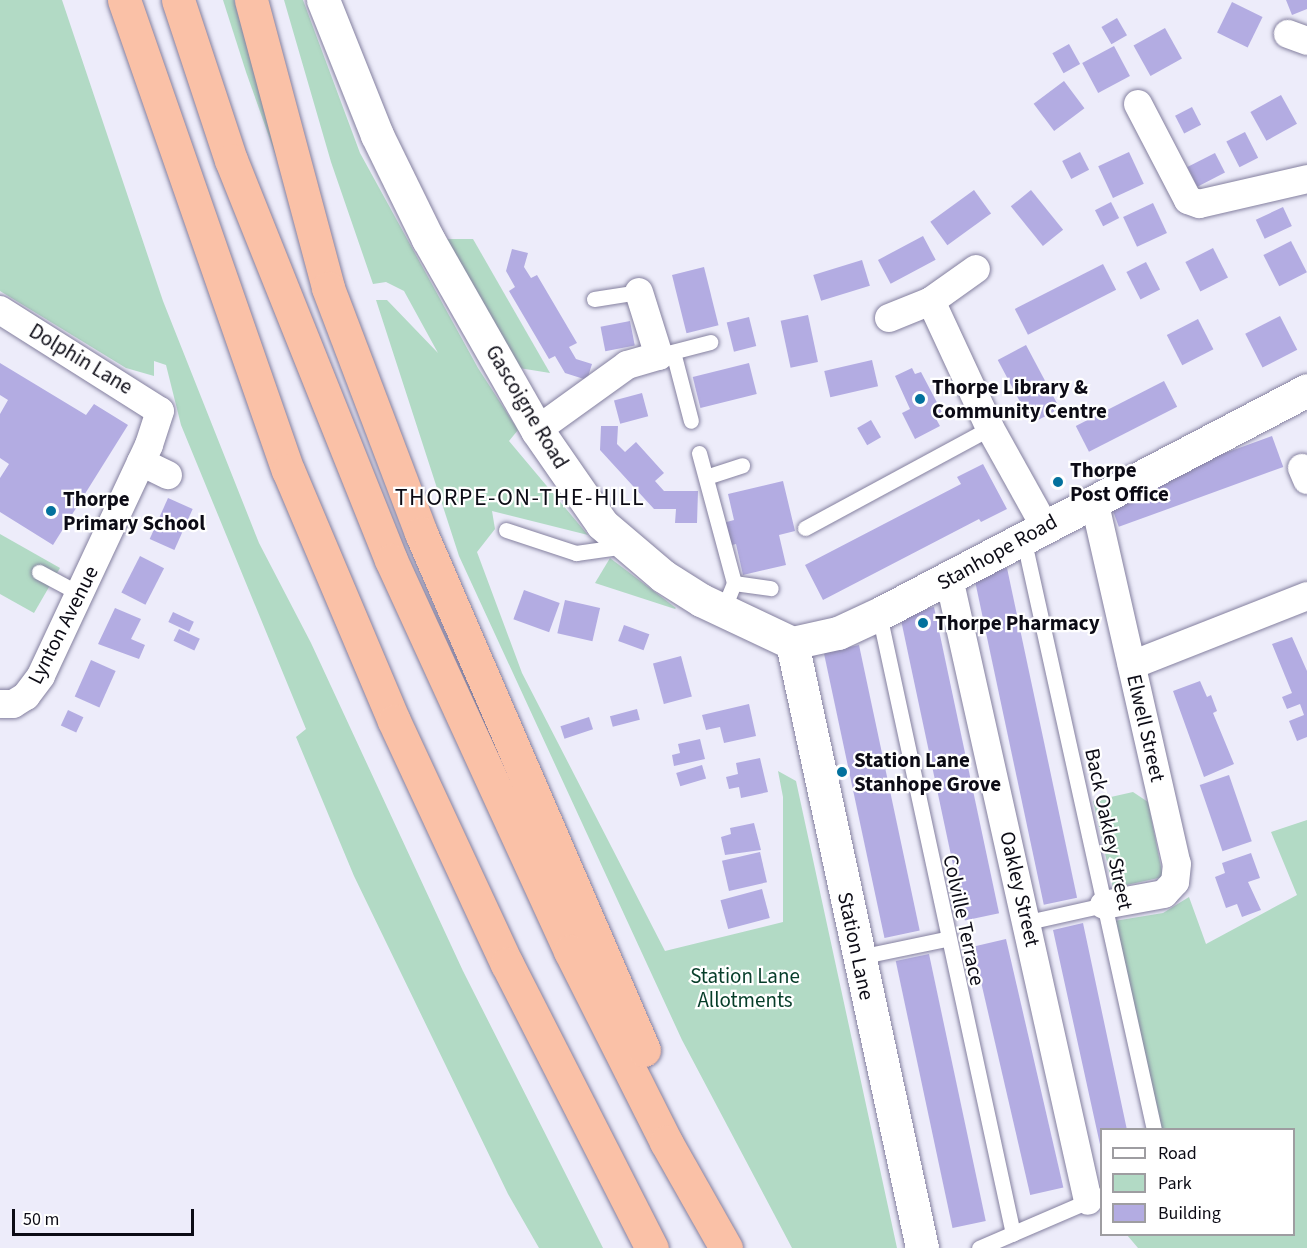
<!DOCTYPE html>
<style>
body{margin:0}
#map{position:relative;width:1307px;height:1248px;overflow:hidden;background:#edecfa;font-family:"Source Sans 3",sans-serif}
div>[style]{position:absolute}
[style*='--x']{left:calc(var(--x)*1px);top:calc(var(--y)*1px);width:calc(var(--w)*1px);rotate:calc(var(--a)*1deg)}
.green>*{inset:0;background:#b2dac5}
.building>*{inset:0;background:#b3ace2;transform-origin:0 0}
.roads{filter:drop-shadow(0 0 2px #84809f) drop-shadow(0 0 2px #84809f)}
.service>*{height:15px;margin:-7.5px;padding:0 7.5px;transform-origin:7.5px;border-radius:7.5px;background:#fff}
.minor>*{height:28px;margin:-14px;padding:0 14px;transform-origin:14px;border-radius:14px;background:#fff}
.tertiary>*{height:33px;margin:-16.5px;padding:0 16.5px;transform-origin:16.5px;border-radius:16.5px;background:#fff}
.motorway>*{height:33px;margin:-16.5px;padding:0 16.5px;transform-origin:16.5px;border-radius:16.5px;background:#fac1a7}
.dots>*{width:16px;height:16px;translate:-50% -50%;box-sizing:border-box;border:3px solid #fff;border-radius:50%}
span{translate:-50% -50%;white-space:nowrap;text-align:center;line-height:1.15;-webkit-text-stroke:4.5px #fff;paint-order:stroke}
.street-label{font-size:21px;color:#0c0b15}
.poi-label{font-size:21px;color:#0c0b15;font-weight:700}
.left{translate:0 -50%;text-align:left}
.park-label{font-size:21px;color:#063d29}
.quarter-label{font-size:24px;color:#0c0b15;letter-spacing:1.5px}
.legend{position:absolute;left:1100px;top:1128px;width:195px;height:108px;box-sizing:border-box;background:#fff;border:2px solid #9e9da1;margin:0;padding:8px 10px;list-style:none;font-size:18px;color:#0c0b15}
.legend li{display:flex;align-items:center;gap:12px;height:30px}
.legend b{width:30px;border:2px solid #9e9da1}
.scale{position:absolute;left:12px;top:1209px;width:182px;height:27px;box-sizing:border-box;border:3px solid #0c0b15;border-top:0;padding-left:8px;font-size:18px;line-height:21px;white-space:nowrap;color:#0c0b15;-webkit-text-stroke:4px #fff;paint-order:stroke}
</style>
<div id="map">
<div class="green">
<i style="clip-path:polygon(0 0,62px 0,163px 301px,259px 543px,311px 643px,463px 971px,603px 1248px,539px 1248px,508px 1194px,354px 876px,296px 737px,306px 729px,181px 425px,166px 365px,154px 361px,154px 376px,126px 368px,0 291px)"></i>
<i style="clip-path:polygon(223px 0,234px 0,283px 176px,246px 72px)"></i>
<i style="clip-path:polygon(284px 0,303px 0,360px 153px,478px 368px,518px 430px,509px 441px,588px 535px,492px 511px,495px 529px,477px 552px,522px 673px,665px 951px,783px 922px,783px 797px,778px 771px,796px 781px,897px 1248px,792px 1248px,682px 1040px,459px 556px,376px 300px,387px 300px,438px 353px,404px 291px,386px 282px,373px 284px,331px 162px)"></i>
<i style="clip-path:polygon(446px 239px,473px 239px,550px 373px,519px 368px)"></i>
<i style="clip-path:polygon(0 534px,60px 568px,34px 613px,0 594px)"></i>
<i style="clip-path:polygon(610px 558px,676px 608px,675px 609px,595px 583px)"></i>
<i style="clip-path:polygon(1133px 792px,1148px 802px,1163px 877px,1113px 888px,1093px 801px)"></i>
<i style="clip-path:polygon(1307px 820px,1307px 1248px,1138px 1248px,1127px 1235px,1294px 1234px,1294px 1130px,1154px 1129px,1108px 922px,1163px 913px,1189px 897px,1206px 944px,1297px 895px,1271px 832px)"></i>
</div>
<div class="building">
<i style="clip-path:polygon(1286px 0,1307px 0,1307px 9px,1292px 15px)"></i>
<i style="left:1232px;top:2px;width:34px;height:34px;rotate:26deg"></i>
<i style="left:1117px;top:18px;width:20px;height:18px;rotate:60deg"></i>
<i style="left:1165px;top:28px;width:35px;height:36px;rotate:61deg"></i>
<i style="left:1069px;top:44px;width:23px;height:19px;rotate:61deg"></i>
<i style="left:1114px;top:46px;width:34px;height:36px;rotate:62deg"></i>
<i style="left:1064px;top:81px;width:34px;height:38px;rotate:53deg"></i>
<i style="left:1281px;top:95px;width:33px;height:35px;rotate:61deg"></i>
<i style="left:1192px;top:107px;width:20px;height:19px;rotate:63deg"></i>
<i style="left:1245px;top:132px;width:29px;height:21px;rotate:63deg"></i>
<i style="left:1080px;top:152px;width:20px;height:20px;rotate:63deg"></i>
<i style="left:1129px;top:152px;width:35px;height:34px;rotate:65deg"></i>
<i style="left:1215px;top:153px;width:22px;height:31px;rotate:63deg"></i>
<i style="left:974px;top:190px;width:29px;height:54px;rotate:54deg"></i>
<i style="left:1031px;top:190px;width:51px;height:26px;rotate:51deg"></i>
<i style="left:1111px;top:202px;width:18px;height:18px;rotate:63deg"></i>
<i style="left:1153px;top:203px;width:33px;height:33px;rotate:65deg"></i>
<i style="left:1283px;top:207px;width:21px;height:30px;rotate:65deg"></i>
<i style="left:923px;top:236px;width:27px;height:51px;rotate:62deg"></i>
<i style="left:1291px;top:241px;width:35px;height:31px;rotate:63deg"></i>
<i style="left:1213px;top:248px;width:33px;height:31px;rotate:63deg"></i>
<i style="clip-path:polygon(512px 249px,528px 253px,524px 267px,531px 278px,537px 275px,577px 343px,569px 347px,576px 359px,592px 364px,587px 380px,565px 373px,555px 356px,549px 359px,509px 291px,515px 287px,506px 271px)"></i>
<i style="left:862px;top:260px;width:27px;height:51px;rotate:73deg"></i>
<i style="left:1146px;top:262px;width:31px;height:22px;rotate:63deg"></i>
<i style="left:1103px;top:264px;width:29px;height:99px;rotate:63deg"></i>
<i style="left:704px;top:267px;width:60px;height:33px;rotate:76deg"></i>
<i style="left:808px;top:315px;width:48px;height:28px;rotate:78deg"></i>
<i style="left:1280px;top:316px;width:38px;height:39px;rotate:63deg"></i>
<i style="left:749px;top:317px;width:30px;height:23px;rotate:76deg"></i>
<i style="left:1198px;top:319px;width:34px;height:35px;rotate:63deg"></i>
<i style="left:630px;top:321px;width:25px;height:30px;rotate:79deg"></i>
<i style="left:1026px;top:345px;width:72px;height:32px;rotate:62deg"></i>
<i style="left:872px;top:360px;width:27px;height:49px;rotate:77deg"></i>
<i style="clip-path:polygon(0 363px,86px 415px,94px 404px,128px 425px,53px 545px,0 512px,0 478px,9px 464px,0 458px,0 414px,8px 400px,0 395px)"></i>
<i style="left:749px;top:363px;width:32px;height:58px;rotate:76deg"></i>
<i style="clip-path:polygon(912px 368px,915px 374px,921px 372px,943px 414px,935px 417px,940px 426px,915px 439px,902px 413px,910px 409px,895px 376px)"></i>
<i style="left:1164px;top:381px;width:29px;height:99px;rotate:63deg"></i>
<i style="left:642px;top:393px;width:24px;height:29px;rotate:75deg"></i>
<i style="left:871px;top:420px;width:20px;height:16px;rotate:60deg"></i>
<i style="clip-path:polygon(601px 426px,618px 426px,617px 444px,625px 452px,636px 442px,664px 473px,655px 481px,664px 491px,698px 491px,697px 523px,675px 523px,676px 509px,654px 509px,600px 450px)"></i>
<i style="left:1272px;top:436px;width:33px;height:175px;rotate:70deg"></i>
<i style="clip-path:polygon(983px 464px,1007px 509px,981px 522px,979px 519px,823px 600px,805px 565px,961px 484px,957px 477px)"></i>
<i style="clip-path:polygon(783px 481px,795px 531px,779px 535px,786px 565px,743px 575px,736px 544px,728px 546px,723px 523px,734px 520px,728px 494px)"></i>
<i style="left:168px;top:498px;width:27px;height:45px;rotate:24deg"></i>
<i style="left:140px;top:556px;width:27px;height:41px;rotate:27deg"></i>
<i style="left:1007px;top:568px;width:337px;height:34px;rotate:78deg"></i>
<i style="left:524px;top:590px;width:38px;height:31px;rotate:20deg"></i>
<i style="left:565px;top:600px;width:36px;height:34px;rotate:13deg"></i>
<i style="left:934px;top:607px;width:313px;height:35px;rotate:78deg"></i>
<i style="clip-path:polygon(115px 608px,141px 619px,131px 639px,145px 645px,139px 659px,98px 644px)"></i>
<i style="left:173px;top:612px;width:23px;height:11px;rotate:25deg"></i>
<i style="left:624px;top:625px;width:27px;height:17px;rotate:20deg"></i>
<i style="left:179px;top:629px;width:23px;height:13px;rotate:25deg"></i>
<i style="clip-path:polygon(1292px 637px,1307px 671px,1307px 737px,1297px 741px,1289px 721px,1304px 715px,1300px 704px,1287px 709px,1282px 697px,1292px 693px,1272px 644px)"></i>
<i style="left:859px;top:645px;width:292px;height:36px;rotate:78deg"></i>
<i style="left:681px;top:656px;width:42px;height:29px;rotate:75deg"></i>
<i style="left:91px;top:660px;width:27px;height:40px;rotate:24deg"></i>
<i style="clip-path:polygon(1200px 681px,1207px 697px,1211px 695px,1217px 711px,1213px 713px,1234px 764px,1204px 777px,1173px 691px)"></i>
<i style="clip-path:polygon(749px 704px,756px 736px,724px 743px,720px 727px,706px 730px,702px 715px)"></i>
<i style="left:637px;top:709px;width:11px;height:28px;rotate:75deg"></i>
<i style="left:68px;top:710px;width:17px;height:17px;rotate:25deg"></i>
<i style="left:589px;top:717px;width:13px;height:30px;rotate:72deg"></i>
<i style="clip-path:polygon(700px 739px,705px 759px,674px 766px,672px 755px,680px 753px,678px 744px)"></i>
<i style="clip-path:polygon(760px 758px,768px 792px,741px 798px,739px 787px,729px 789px,726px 777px,738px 774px,736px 763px)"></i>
<i style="left:702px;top:765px;width:14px;height:27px;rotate:73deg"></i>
<i style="left:1229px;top:775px;width:70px;height:31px;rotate:71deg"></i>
<i style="clip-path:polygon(754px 823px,761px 850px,725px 855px,721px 837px,731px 834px,730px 828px)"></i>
<i style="left:760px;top:852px;width:31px;height:39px;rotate:77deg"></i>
<i style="clip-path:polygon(1251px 853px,1260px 878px,1248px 882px,1261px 910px,1242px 917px,1237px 904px,1226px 908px,1215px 877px,1225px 873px,1222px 863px)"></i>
<i style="left:762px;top:889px;width:30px;height:43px;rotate:75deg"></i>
<i style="clip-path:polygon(1083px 923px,1127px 1130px,1101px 1130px,1101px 1149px,1053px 930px)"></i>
<i style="left:1006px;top:939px;width:255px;height:34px;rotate:77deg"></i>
<i style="left:929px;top:954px;width:273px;height:34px;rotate:78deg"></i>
</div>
<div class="roads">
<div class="service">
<i style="--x:594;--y:299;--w:46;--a:-8.8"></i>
<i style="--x:673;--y:352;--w:71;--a:75.4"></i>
<i style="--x:664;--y:354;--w:48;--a:-14.6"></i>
<i style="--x:699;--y:453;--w:135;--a:74.9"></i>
<i style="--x:734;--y:583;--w:29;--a:112"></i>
<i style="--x:706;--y:477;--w:38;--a:-18"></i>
<i style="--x:805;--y:528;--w:210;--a:-28.4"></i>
<i style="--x:506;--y:530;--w:74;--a:18.2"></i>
<i style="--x:576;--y:553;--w:50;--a:-8"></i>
<i style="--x:1023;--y:537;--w:607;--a:77.54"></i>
<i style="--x:39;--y:572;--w:47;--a:28.2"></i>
<i style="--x:734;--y:583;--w:37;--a:8"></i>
<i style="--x:879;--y:614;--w:634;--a:77.8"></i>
<i style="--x:1028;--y:922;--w:78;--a:-12.6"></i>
<i style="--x:859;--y:957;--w:89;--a:-11.7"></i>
<i style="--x:979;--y:1248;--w:134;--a:-23.3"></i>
</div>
<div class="minor">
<i style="--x:1288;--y:34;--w:20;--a:20"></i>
<i style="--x:1138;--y:104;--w:108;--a:62.5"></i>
<i style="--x:1188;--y:200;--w:12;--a:20"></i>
<i style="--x:1199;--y:204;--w:111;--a:-13"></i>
<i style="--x:931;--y:301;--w:140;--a:65.1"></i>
<i style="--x:990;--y:428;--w:111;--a:60.9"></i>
<i style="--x:0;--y:310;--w:189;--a:32.3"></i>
<i style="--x:160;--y:411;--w:36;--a:108"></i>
<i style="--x:149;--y:445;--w:255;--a:115.1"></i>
<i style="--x:41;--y:676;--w:25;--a:127"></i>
<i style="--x:26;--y:696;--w:15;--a:148"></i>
<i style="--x:13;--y:704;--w:13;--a:180"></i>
<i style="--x:889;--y:318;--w:45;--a:-22"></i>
<i style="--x:931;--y:301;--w:55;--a:-35.4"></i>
<i style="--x:537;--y:430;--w:111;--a:-35.8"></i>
<i style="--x:627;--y:365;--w:33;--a:-16"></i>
<i style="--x:659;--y:356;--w:67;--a:-107.4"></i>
<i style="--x:141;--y:462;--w:30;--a:26"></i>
<i style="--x:1302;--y:468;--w:13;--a:67"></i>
<i style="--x:1094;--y:500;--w:373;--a:77.2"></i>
<i style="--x:1177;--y:864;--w:18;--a:96"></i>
<i style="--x:1175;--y:882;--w:16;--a:133"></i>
<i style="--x:1164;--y:894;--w:61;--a:169.6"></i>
<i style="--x:949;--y:578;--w:638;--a:77.42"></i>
<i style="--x:1132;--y:665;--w:188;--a:-21.5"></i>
</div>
<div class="tertiary">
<i style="--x:323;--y:0;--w:145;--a:68.2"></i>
<i style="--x:377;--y:135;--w:116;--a:63.9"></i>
<i style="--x:428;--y:239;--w:220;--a:60.3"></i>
<i style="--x:537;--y:430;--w:114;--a:55.3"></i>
<i style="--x:602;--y:524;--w:80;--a:40.4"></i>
<i style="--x:663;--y:576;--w:45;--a:32.3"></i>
<i style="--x:701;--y:600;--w:101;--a:25.3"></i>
<i style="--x:792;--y:643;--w:47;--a:-12.3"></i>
<i style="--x:838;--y:633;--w:45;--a:-24.9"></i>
<i style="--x:879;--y:614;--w:483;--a:-27.6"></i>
<i style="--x:792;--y:643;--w:619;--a:77.87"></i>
</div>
<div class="motorway">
<i style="--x:124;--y:0;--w:498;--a:70.8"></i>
<i style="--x:288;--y:470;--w:272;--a:67.1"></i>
<i style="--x:394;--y:721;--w:268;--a:65.1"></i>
<i style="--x:507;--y:964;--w:319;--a:63"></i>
<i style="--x:178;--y:0;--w:169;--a:71.7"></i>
<i style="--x:231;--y:160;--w:431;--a:68.2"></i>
<i style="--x:391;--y:560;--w:430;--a:65.4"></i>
<i style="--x:570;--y:951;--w:214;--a:63.3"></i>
<i style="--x:666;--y:1142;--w:122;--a:60.5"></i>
<i style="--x:251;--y:0;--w:298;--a:75"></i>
<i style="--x:328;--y:288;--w:262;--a:69.2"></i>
<i style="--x:421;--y:533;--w:563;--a:66.67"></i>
</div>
</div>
<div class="dots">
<i style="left:920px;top:399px;background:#03719d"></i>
<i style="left:1058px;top:482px;background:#03719d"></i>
<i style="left:51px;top:511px;background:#03719d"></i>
<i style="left:923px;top:623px;background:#03719d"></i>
<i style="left:842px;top:772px;background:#03719d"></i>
</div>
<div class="street-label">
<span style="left:81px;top:359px;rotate:31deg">Dolphin Lane</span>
<span style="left:527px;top:407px;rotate:59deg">Gascoigne Road</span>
<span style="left:997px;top:552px;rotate:-29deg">Stanhope Road</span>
<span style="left:63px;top:625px;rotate:-63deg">Lynton Avenue</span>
<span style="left:1146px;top:728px;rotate:77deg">Elwell Street</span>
<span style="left:1109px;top:829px;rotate:78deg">Back Oakley Street</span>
<span style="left:1020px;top:889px;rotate:77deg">Oakley Street</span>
<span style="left:964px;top:920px;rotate:78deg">Colville Terrace</span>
<span style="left:856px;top:946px;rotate:78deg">Station Lane</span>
</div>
<div class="poi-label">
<span class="left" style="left:932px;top:399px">Thorpe Library &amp;<br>Community Centre</span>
<span class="left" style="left:1070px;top:482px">Thorpe<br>Post Office</span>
<span class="left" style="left:63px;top:511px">Thorpe<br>Primary School</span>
<span class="left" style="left:935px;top:623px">Thorpe Pharmacy</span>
<span class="left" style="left:854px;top:772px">Station Lane<br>Stanhope Grove</span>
</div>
<div class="park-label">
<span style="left:745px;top:988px">Station Lane<br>Allotments</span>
</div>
<div class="quarter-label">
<span style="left:520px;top:498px">THORPE-ON-THE-HILL</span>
</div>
<ul class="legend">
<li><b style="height:8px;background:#fff"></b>Road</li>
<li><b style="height:16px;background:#b2dac5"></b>Park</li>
<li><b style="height:16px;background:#b3ace2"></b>Building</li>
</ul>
<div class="scale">50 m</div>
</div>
